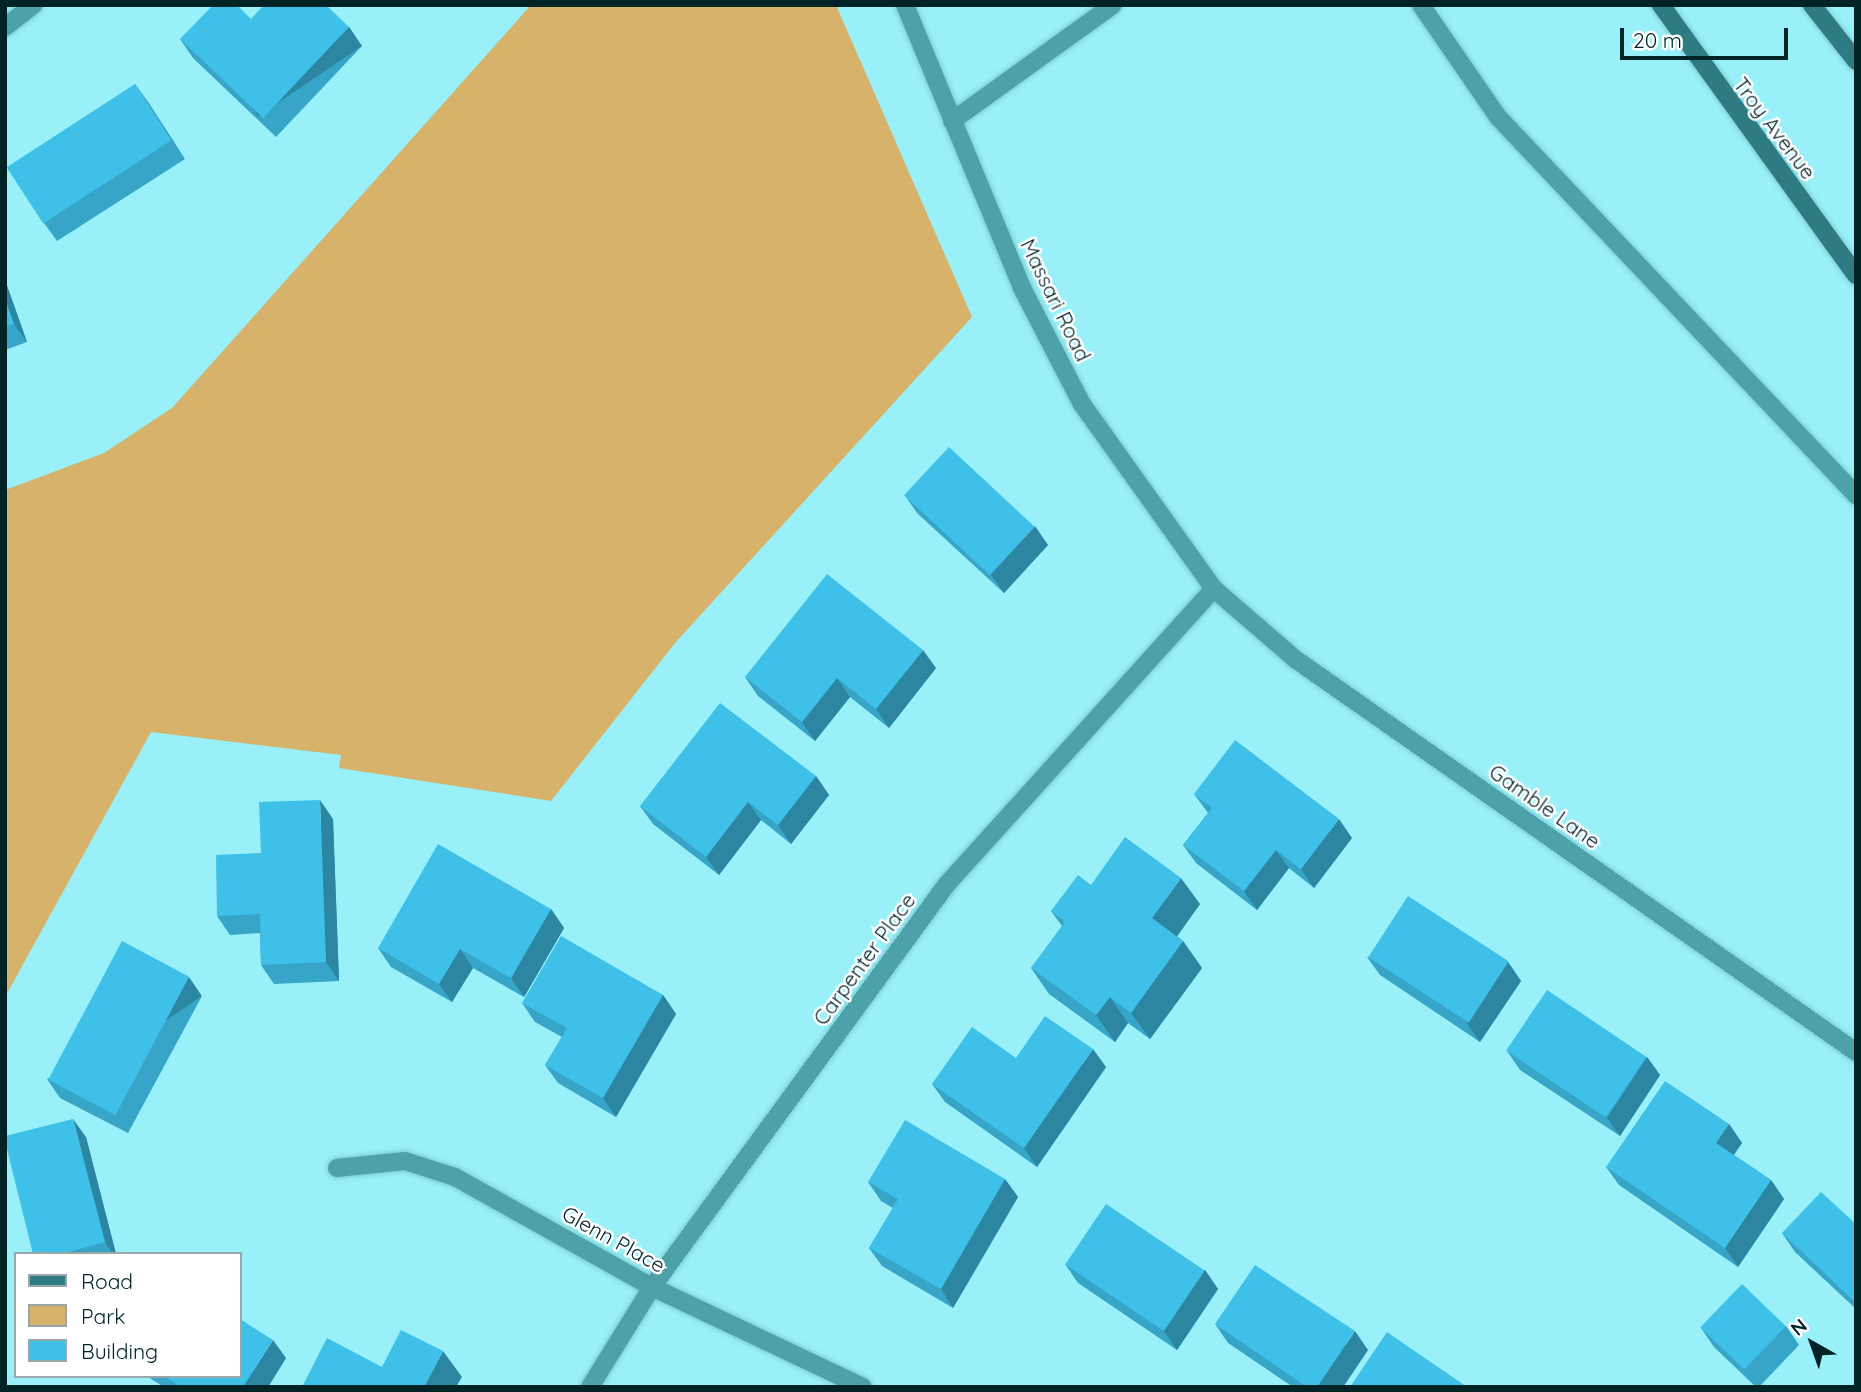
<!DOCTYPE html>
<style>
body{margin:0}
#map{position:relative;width:1861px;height:1392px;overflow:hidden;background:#99f0f8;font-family:Quicksand,sans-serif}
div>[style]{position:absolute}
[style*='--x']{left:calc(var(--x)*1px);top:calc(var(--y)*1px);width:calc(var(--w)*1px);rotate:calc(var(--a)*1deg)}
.green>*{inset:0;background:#d7b26b}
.roads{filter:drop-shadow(0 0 2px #7dcbd2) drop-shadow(0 0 2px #7dcbd2)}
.service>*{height:18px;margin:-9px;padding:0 9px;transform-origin:9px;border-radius:9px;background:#4da2a9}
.minor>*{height:18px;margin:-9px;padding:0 9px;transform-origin:9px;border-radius:9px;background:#4da2a9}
.secondary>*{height:18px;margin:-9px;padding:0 9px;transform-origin:9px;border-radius:9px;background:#2f7b82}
.wall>*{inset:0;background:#36a5c8}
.shaded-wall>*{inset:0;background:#2c86a2;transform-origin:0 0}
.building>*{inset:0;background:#3fc0e8;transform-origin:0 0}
span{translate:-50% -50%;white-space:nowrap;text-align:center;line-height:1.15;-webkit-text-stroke:5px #fff;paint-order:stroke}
.street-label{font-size:21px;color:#002326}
.frame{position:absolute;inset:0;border:7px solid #002326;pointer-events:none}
.legend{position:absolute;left:14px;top:1252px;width:228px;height:126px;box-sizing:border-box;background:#fff;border:2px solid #99a7a8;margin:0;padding:9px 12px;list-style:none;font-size:21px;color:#002326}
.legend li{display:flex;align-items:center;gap:14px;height:35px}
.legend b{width:35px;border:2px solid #99a7a8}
.north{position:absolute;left:1777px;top:1308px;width:70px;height:70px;-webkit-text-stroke:5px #fff;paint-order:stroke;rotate:320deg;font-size:19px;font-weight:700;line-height:28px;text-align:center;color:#002326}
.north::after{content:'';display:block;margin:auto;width:24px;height:32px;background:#002326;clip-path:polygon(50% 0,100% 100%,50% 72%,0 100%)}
.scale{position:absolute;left:1620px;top:28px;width:168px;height:32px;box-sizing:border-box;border:4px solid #002326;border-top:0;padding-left:9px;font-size:21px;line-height:24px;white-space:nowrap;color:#002326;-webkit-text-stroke:5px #fff;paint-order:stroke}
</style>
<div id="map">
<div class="green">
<i style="clip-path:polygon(531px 5px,836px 5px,972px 317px,675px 643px,551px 801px,339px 768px,341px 755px,151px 732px,5px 997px,5px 490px,104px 453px,172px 408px)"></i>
</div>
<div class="roads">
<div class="service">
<i style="--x:1421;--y:5;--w:136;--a:55.5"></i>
<i style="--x:1498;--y:117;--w:521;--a:46.56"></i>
<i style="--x:952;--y:121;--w:198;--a:-35.8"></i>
</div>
<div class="minor">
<i style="--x:905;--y:5;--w:306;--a:67.5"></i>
<i style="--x:1022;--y:288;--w:131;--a:62.7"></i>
<i style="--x:1082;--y:404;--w:227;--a:54.5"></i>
<i style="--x:1214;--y:589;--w:107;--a:40.8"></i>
<i style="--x:1295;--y:659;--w:685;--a:35.01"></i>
<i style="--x:5;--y:27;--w:36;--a:-38"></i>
<i style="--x:337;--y:1168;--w:68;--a:-5.9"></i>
<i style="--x:405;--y:1161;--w:52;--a:17.7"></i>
<i style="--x:455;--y:1177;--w:226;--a:29.2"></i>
<i style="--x:652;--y:1287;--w:233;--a:25.4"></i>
<i style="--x:590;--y:1387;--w:118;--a:-58.2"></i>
<i style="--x:652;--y:1287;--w:499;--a:-53.8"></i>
<i style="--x:947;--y:884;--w:398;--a:-47.9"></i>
</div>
<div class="secondary">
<i style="--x:1661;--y:5;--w:333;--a:54.2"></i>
<i style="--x:1812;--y:5;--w:71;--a:51.8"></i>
</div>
</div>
<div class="wall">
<i style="clip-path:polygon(349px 27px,362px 46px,276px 137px,193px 58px,180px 39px)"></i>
<i style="clip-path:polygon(135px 84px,185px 159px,57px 241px,44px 223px)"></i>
<i style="clip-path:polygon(5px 280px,27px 342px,5px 350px)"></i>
<i style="clip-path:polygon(905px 496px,1048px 545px,1004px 593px,918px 514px)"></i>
<i style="clip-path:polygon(936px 668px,889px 728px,850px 697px,815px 741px,758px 696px,745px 677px)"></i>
<i style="clip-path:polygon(816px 776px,829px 795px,791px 844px,761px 820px,719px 875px,653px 824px,640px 806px)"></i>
<i style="clip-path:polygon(1194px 794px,1352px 838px,1314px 888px,1289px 868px,1257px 910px,1196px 863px,1183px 845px,1208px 813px)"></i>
<i style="clip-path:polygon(333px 819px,339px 981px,274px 984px,261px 965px,260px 933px,230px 935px,217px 916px,261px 853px)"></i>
<i style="clip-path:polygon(1091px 885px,1200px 904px,1177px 936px,1183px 941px,1202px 968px,1150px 1039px,1128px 1023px,1115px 1042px,1049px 994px,1031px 968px,1062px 926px,1051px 911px)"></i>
<i style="clip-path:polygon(551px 909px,564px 928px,524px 997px,473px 968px,452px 1002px,391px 967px,378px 948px)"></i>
<i style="clip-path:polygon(1367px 957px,1508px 962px,1521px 981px,1480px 1042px,1380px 975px)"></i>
<i style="clip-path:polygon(663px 995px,676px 1014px,616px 1117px,558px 1083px,545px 1065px,562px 1037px,535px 1022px,522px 1003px)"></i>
<i style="clip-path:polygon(202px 996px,128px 1133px,60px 1098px,47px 1079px)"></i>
<i style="clip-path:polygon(1507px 1051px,1647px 1057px,1660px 1075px,1620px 1136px,1520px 1070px)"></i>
<i style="clip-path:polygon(1016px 1058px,1106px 1067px,1037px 1167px,945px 1102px,932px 1084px)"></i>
<i style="clip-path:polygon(1729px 1124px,1742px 1143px,1734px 1155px,1771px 1180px,1784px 1199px,1738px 1267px,1619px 1185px,1606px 1167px)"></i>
<i style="clip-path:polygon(86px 1137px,116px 1254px,33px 1254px)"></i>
<i style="clip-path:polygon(1005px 1179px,1018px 1197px,953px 1308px,882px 1266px,869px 1248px,893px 1208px,881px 1201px,868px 1182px)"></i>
<i style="clip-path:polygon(1856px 1224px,1856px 1309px,1795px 1252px,1782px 1233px)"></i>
<i style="clip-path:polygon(1065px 1264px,1205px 1270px,1218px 1289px,1177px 1350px,1078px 1283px)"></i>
<i style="clip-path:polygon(1215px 1324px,1368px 1350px,1343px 1387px,1293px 1387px,1228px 1343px)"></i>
<i style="clip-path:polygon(1786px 1326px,1799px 1345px,1759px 1387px,1756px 1387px,1714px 1347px,1701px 1328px)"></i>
<i style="clip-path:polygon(286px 1358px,268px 1387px,164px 1387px,151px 1379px,149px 1376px,240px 1376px)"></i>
</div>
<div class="shaded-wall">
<i style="left:349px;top:27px;width:23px;height:125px;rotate:56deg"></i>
<i style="clip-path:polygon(135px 84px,148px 102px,185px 159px,172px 140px)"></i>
<i style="clip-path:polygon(5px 280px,27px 342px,14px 324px,5px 299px)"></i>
<i style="clip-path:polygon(1035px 526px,1048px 545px,1004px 593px,991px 575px)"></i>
<i style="clip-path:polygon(923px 650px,936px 668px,889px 728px,876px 709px)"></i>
<i style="clip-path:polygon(837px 678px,850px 697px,815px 741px,802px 722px)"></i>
<i style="clip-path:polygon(816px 776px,829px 795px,791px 844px,778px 825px)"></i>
<i style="clip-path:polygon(320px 800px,333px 819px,339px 981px,326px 962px)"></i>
<i style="clip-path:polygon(748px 802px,761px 820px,719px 875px,706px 857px)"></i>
<i style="clip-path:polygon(1339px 819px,1352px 838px,1314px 888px,1301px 869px)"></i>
<i style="clip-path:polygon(1276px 850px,1289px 868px,1257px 910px,1244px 891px)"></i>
<i style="clip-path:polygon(1181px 878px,1200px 904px,1171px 945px,1152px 918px)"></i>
<i style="clip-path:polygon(551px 909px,564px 928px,524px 997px,511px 978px)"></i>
<i style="clip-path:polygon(1183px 941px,1202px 968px,1150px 1039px,1131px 1013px)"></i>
<i style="clip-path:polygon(460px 949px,473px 968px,452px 1002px,439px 984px)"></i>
<i style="clip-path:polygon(1508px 962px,1521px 981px,1480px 1042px,1467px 1023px)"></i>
<i style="left:189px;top:977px;width:23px;height:156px;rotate:56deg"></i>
<i style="clip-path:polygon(663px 995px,676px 1014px,616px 1117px,603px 1098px)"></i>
<i style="clip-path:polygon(1110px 997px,1128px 1023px,1115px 1042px,1096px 1015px)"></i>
<i style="clip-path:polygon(1093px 1049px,1106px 1067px,1037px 1167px,1024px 1148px)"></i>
<i style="clip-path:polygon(1647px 1057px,1660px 1075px,1620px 1136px,1607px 1118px)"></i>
<i style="clip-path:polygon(73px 1119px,86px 1137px,116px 1254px,113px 1254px,105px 1242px)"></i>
<i style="clip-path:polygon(1729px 1124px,1742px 1143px,1729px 1161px,1716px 1143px)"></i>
<i style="clip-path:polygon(1005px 1179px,1018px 1197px,953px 1308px,941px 1289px)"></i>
<i style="clip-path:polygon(1771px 1180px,1784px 1199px,1738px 1267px,1725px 1248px)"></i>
<i style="clip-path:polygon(1205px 1270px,1218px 1289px,1177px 1350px,1164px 1331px)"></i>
<i style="clip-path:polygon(1355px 1331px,1368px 1350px,1343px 1387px,1317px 1387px)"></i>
<i style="clip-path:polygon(273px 1340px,286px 1358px,268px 1387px,243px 1387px)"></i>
<i style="clip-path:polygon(443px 1351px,462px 1377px,456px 1387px,424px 1387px)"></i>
</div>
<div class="building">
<i style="clip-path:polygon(213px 5px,237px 5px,251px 19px,264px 5px,326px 5px,349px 27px,263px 118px,180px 39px)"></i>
<i style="left:135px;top:84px;width:67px;height:153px;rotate:57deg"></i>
<i style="clip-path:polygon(5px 299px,14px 324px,5px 327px)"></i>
<i style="left:949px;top:447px;width:117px;height:66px;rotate:43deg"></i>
<i style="clip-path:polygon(827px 574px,923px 650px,876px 709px,837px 678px,802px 722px,745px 677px)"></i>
<i style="clip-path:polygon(720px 703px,816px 776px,778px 825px,748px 802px,706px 857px,640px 806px)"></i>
<i style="clip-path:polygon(1235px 740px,1339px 819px,1301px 869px,1276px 850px,1244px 891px,1183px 845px,1212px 808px,1194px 794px)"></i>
<i style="clip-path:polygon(320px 800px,326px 962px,261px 965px,260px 914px,217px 916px,216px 855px,261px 853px,259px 802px)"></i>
<i style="clip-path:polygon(1125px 837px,1181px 878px,1152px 918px,1183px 941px,1131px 1013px,1110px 997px,1096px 1015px,1031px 968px,1065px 922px,1051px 911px,1078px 875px,1091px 885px)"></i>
<i style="clip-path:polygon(438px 844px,551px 909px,511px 978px,460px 949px,439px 984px,378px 948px)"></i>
<i style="left:1408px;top:896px;width:120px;height:73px;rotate:33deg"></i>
<i style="clip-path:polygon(561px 936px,663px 995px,603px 1098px,545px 1065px,567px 1028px,522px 1003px)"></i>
<i style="left:122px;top:941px;width:76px;height:157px;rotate:28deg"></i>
<i style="left:1547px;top:990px;width:120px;height:73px;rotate:34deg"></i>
<i style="clip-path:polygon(1045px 1016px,1093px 1049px,1024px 1148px,932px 1084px,972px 1027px,1016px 1058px)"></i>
<i style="clip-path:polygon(1665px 1081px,1729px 1124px,1716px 1143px,1771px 1180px,1725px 1248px,1606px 1167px)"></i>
<i style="clip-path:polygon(73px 1119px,105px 1242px,61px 1254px,33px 1254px,5px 1141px,5px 1136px)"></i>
<i style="clip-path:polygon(905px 1120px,1005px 1179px,941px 1289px,869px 1248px,898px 1199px,868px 1182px)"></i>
<i style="clip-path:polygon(1821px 1192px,1856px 1224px,1856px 1303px,1782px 1233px)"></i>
<i style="left:1106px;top:1204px;width:119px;height:73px;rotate:34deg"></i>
<i style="clip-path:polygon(1255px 1265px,1355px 1331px,1317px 1387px,1307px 1387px,1215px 1324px)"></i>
<i style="left:1742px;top:1284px;width:61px;height:60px;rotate:44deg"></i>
<i style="clip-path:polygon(240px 1319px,273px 1340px,243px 1387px,181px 1387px,164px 1376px,240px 1376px)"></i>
<i style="clip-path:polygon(401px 1330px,443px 1351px,424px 1387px,302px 1387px,327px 1338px,382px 1367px)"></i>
<i style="clip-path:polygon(1387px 1332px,1467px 1387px,1350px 1387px)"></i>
</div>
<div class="street-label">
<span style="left:1775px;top:128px;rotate:53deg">Troy Avenue</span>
<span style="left:1056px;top:300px;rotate:64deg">Massari Road</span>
<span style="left:1545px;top:806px;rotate:35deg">Gamble Lane</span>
<span style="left:864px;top:959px;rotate:-54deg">Carpenter Place</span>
<span style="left:614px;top:1239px;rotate:29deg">Glenn Place</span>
</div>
<div class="frame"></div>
<ul class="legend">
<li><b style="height:9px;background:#2f7b82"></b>Road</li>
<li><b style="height:19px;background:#d7b26b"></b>Park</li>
<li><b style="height:19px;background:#3fc0e8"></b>Building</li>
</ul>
<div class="north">N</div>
<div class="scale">20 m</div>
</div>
